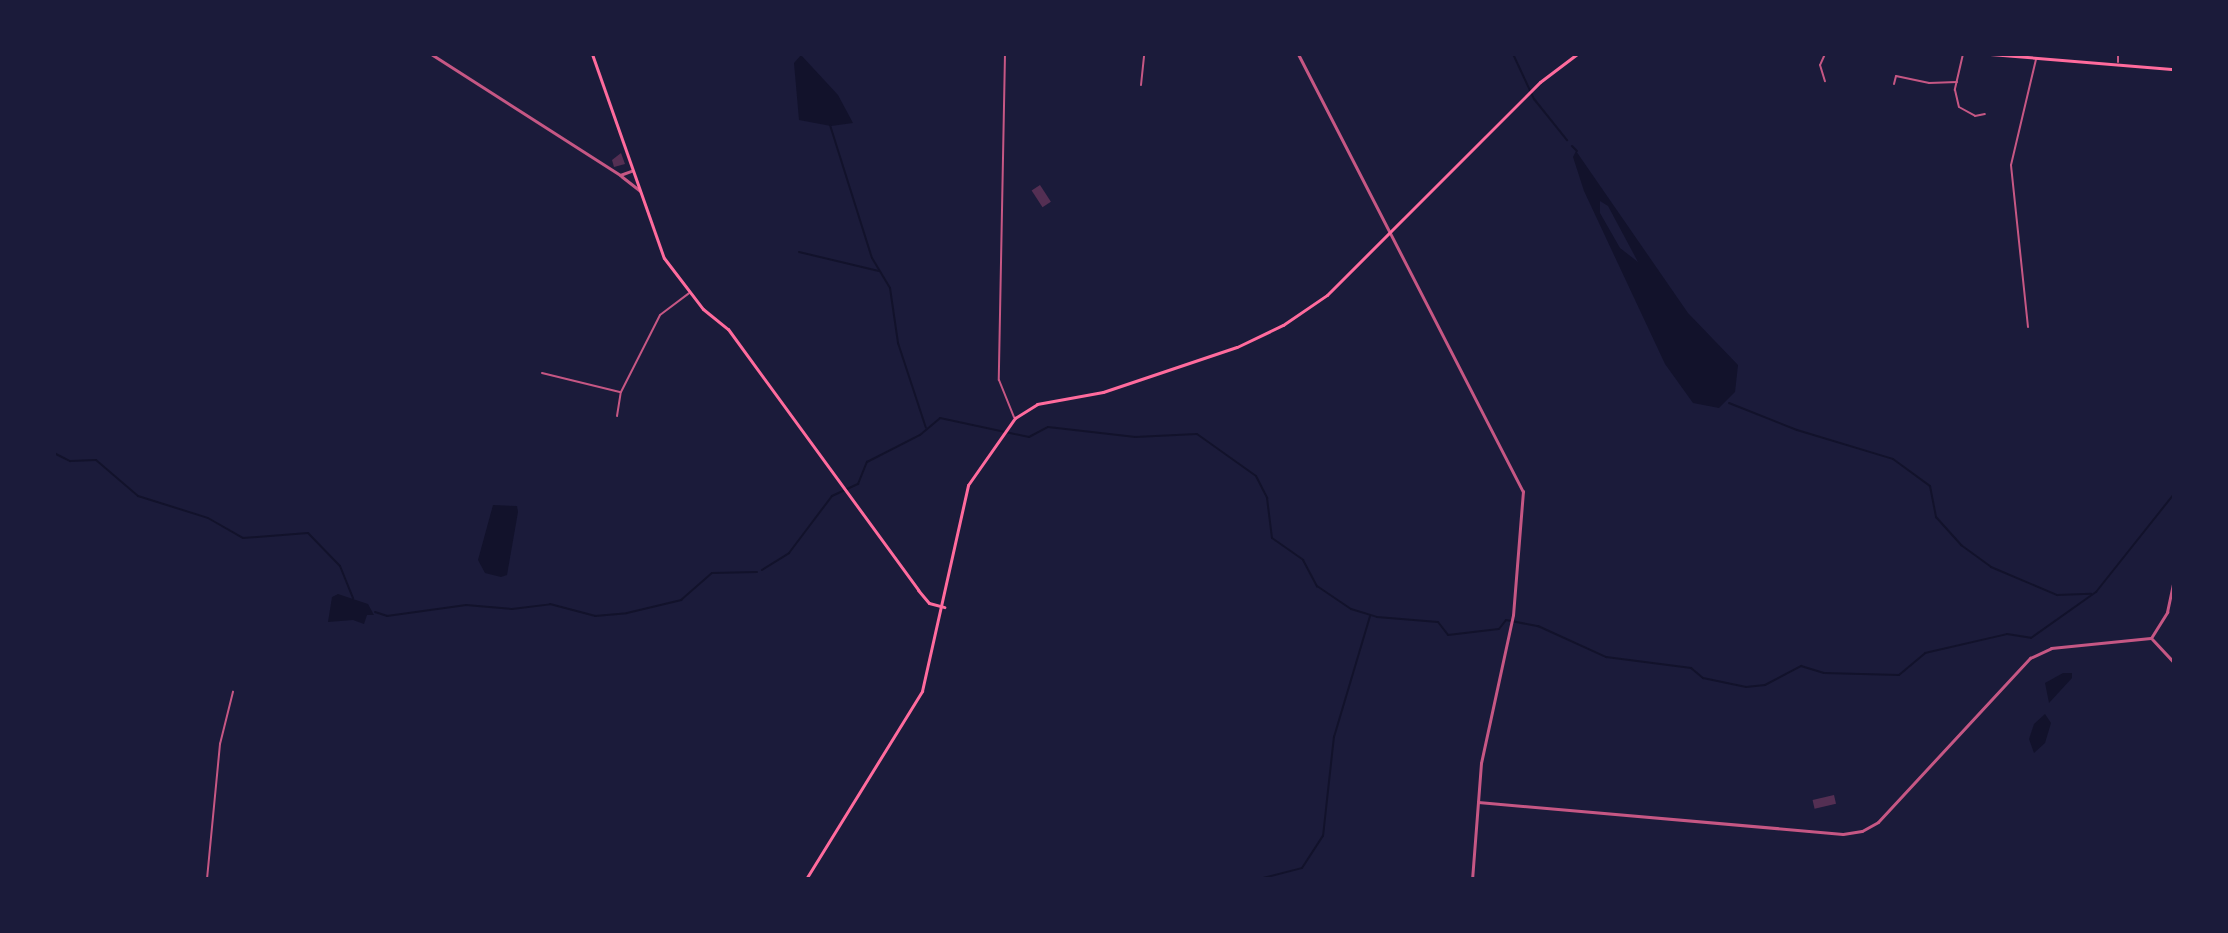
<!DOCTYPE html>
<style>
body{margin:0}
#map{position:relative;width:2228px;height:933px;overflow:hidden;background:#1b1b3a;font-family:Rubik,sans-serif}
div>[style]{position:absolute}
[style*='--x']{left:calc(var(--x)*1px);top:calc(var(--y)*1px);width:calc(var(--w)*1px);rotate:calc(var(--a)*1deg)}
.water>*{inset:0;background:#12122b}
.stream>*{height:2px;margin:-1px;padding:0 1px;transform-origin:1px;border-radius:1px;background:#12122b}
.building>*{inset:0;background:#542f53;transform-origin:0 0}
.minor>*{height:2px;margin:-1px;padding:0 1px;transform-origin:1px;border-radius:1px;background:#c65784}
.tertiary>*{height:3px;margin:-1.5px;padding:0 1.5px;transform-origin:1.5px;border-radius:1.5px;background:#c65784}
.secondary>*{height:3px;margin:-1.5px;padding:0 1.5px;transform-origin:1.5px;border-radius:1.5px;background:#ff6b9d}
span{translate:-50% -50%;white-space:nowrap;text-align:center;line-height:1.15;-webkit-text-stroke:6px #1b1b3a;paint-order:stroke}
.frame{position:absolute;inset:0;border:56px solid #1b1b3a;pointer-events:none}
</style>
<div id="map">
<div class="water">
<i style="clip-path:polygon(801px 55px,838px 95px,853px 123px,831px 126px,799px 120px,794px 63px)"></i>
<i style="clip-path:polygon(evenodd,1576px 151px,1688px 313px,1738px 365px,1735px 392px,1719px 408px,1693px 403px,1665px 364px,1584px 191px,1573px 157px,1576px 151px,1600px 201px,1608px 206px,1638px 262px,1620px 248px,1600px 213px,1600px 201px)"></i>
<i style="clip-path:polygon(493px 505px,517px 506px,518px 512px,507px 575px,501px 577px,485px 573px,478px 560px)"></i>
<i style="clip-path:polygon(338px 594px,368px 604px,374px 615px,367px 615px,364px 624px,353px 620px,328px 622px,332px 597px)"></i>
<i style="clip-path:polygon(2063px 673px,2072px 673px,2072px 678px,2049px 703px,2045px 683px)"></i>
<i style="clip-path:polygon(2045px 714px,2051px 723px,2045px 743px,2034px 753px,2029px 739px,2034px 724px)"></i>
</div>
<div class="stream">
<i style="--x:1513;--y:54;--w:50;--a:65"></i>
<i style="--x:1534;--y:99;--w:53;--a:51.2"></i>
<i style="--x:830;--y:125;--w:139;--a:72.5"></i>
<i style="--x:872;--y:258;--w:35;--a:59"></i>
<i style="--x:890;--y:288;--w:56;--a:81.7"></i>
<i style="--x:898;--y:343;--w:89;--a:71.8"></i>
<i style="--x:1572;--y:146;--w:7;--a:45"></i>
<i style="--x:799;--y:252;--w:82;--a:13.4"></i>
<i style="--x:1729;--y:403;--w:73;--a:21.7"></i>
<i style="--x:1797;--y:430;--w:100;--a:16.8"></i>
<i style="--x:1893;--y:459;--w:46;--a:36.1"></i>
<i style="--x:1930;--y:486;--w:32;--a:79"></i>
<i style="--x:1936;--y:517;--w:38;--a:48"></i>
<i style="--x:1961;--y:545;--w:37;--a:36"></i>
<i style="--x:1991;--y:567;--w:72;--a:23"></i>
<i style="--x:2057;--y:595;--w:34;--a:-2"></i>
<i style="--x:54;--y:453;--w:18;--a:27"></i>
<i style="--x:70;--y:461;--w:26;--a:-2"></i>
<i style="--x:96;--y:460;--w:55;--a:40.6"></i>
<i style="--x:138;--y:496;--w:73;--a:17.4"></i>
<i style="--x:208;--y:518;--w:40;--a:29.7"></i>
<i style="--x:243;--y:538;--w:65;--a:-4.4"></i>
<i style="--x:308;--y:533;--w:46;--a:45.9"></i>
<i style="--x:340;--y:566;--w:35;--a:68"></i>
<i style="--x:762;--y:570;--w:32;--a:-32"></i>
<i style="--x:789;--y:553;--w:71;--a:-53"></i>
<i style="--x:832;--y:496;--w:29;--a:-25"></i>
<i style="--x:858;--y:484;--w:24;--a:-68"></i>
<i style="--x:867;--y:462;--w:59;--a:-27"></i>
<i style="--x:920;--y:435;--w:26;--a:-40"></i>
<i style="--x:940;--y:418;--w:91;--a:12.1"></i>
<i style="--x:1029;--y:437;--w:21;--a:-28"></i>
<i style="--x:1048;--y:427;--w:88;--a:6.6"></i>
<i style="--x:1135;--y:437;--w:62;--a:-2.8"></i>
<i style="--x:1197;--y:434;--w:72;--a:35.4"></i>
<i style="--x:1256;--y:476;--w:25;--a:63"></i>
<i style="--x:1267;--y:498;--w:40;--a:82.9"></i>
<i style="--x:1272;--y:538;--w:38;--a:35"></i>
<i style="--x:1303;--y:560;--w:30;--a:62"></i>
<i style="--x:1317;--y:586;--w:41;--a:34.1"></i>
<i style="--x:1351;--y:609;--w:27;--a:17"></i>
<i style="--x:1377;--y:617;--w:61;--a:4.7"></i>
<i style="--x:1438;--y:622;--w:16;--a:52"></i>
<i style="--x:1448;--y:635;--w:51;--a:-6.7"></i>
<i style="--x:1499;--y:629;--w:11;--a:-52"></i>
<i style="--x:1506;--y:620;--w:33;--a:11"></i>
<i style="--x:1538;--y:626;--w:75;--a:24.5"></i>
<i style="--x:1606;--y:657;--w:86;--a:7.4"></i>
<i style="--x:1691;--y:668;--w:16;--a:40"></i>
<i style="--x:1703;--y:678;--w:44;--a:11.8"></i>
<i style="--x:1746;--y:687;--w:19;--a:-6"></i>
<i style="--x:1765;--y:685;--w:41;--a:-27.8"></i>
<i style="--x:1801;--y:666;--w:24;--a:17"></i>
<i style="--x:1824;--y:673;--w:75;--a:1.5"></i>
<i style="--x:1899;--y:675;--w:34;--a:-40"></i>
<i style="--x:1925;--y:653;--w:84;--a:-13"></i>
<i style="--x:2007;--y:634;--w:24;--a:9"></i>
<i style="--x:2031;--y:638;--w:80;--a:-35.3"></i>
<i style="--x:2096;--y:592;--w:125;--a:-51.5"></i>
<i style="--x:375;--y:612;--w:13;--a:18"></i>
<i style="--x:387;--y:616;--w:80;--a:-7.9"></i>
<i style="--x:466;--y:605;--w:46;--a:5"></i>
<i style="--x:512;--y:609;--w:38;--a:-7"></i>
<i style="--x:550;--y:604;--w:47;--a:14.9"></i>
<i style="--x:595;--y:616;--w:32;--a:-5"></i>
<i style="--x:627;--y:613;--w:56;--a:-13.5"></i>
<i style="--x:681;--y:600;--w:41;--a:-41.1"></i>
<i style="--x:712;--y:573;--w:45;--a:-1.3"></i>
<i style="--x:1259;--y:879;--w:44;--a:-14.3"></i>
<i style="--x:1302;--y:868;--w:38;--a:-57"></i>
<i style="--x:1323;--y:836;--w:100;--a:-83.7"></i>
<i style="--x:1334;--y:737;--w:126;--a:-73.4"></i>
</div>
<div class="building">
<i style="clip-path:polygon(621px 153px,625px 164px,614px 167px,612px 160px)"></i>
<i style="left:1040px;top:185px;width:20px;height:10px;rotate:57deg"></i>
<i style="left:1834px;top:795px;width:9px;height:22px;rotate:77deg"></i>
</div>
<div class="minor">
<i style="--x:1005;--y:54;--w:326;--a:91.1"></i>
<i style="--x:999;--y:380;--w:40;--a:68"></i>
<i style="--x:1825;--y:54;--w:12;--a:114"></i>
<i style="--x:1820;--y:65;--w:17;--a:73"></i>
<i style="--x:1963;--y:54;--w:37;--a:103"></i>
<i style="--x:1955;--y:90;--w:17;--a:77"></i>
<i style="--x:1959;--y:107;--w:18;--a:29"></i>
<i style="--x:1975;--y:116;--w:10;--a:-11"></i>
<i style="--x:2118;--y:62;--w:8;--a:-90"></i>
<i style="--x:1894;--y:84;--w:8;--a:-76"></i>
<i style="--x:1896;--y:76;--w:34;--a:12"></i>
<i style="--x:1929;--y:83;--w:28;--a:-2"></i>
<i style="--x:1141;--y:85;--w:31;--a:-84"></i>
<i style="--x:2028;--y:327;--w:163;--a:-96"></i>
<i style="--x:2011;--y:165;--w:109;--a:-76.7"></i>
<i style="--x:542;--y:373;--w:80;--a:13.7"></i>
<i style="--x:617;--y:416;--w:24;--a:-81"></i>
<i style="--x:621;--y:392;--w:86;--a:-63.1"></i>
<i style="--x:660;--y:315;--w:36;--a:-37"></i>
<i style="--x:207;--y:879;--w:136;--a:-84.5"></i>
<i style="--x:220;--y:744;--w:54;--a:-76"></i>
</div>
<div class="tertiary">
<i style="--x:431;--y:54;--w:224;--a:32.6"></i>
<i style="--x:620;--y:175;--w:12;--a:-20"></i>
<i style="--x:1298;--y:54;--w:492;--a:62.8"></i>
<i style="--x:1523;--y:491;--w:124;--a:94.6"></i>
<i style="--x:1513;--y:615;--w:151;--a:102.2"></i>
<i style="--x:1481;--y:763;--w:116;--a:94.4"></i>
<i style="--x:621;--y:176;--w:24;--a:38"></i>
<i style="--x:2151;--y:638;--w:31;--a:-58"></i>
<i style="--x:2167;--y:612;--w:35;--a:-78"></i>
<i style="--x:2152;--y:639;--w:33;--a:47"></i>
<i style="--x:1478;--y:802;--w:366;--a:5"></i>
<i style="--x:1843;--y:834;--w:19;--a:-9"></i>
<i style="--x:1862;--y:831;--w:18;--a:-29"></i>
<i style="--x:1878;--y:822;--w:224;--a:-47.2"></i>
<i style="--x:2030;--y:658;--w:23;--a:-25"></i>
<i style="--x:2051;--y:648;--w:100;--a:-5.7"></i>
</div>
<div class="secondary">
<i style="--x:592;--y:54;--w:216;--a:70.6"></i>
<i style="--x:664;--y:258;--w:64;--a:52.6"></i>
<i style="--x:703;--y:309;--w:32;--a:39"></i>
<i style="--x:728;--y:329;--w:323;--a:53.9"></i>
<i style="--x:918;--y:590;--w:17;--a:50"></i>
<i style="--x:929;--y:603;--w:16;--a:15"></i>
<i style="--x:1690;--y:54;--w:4;--a:0"></i>
<i style="--x:1990;--y:54;--w:185;--a:4.7"></i>
<i style="--x:806;--y:879;--w:221;--a:-58.3"></i>
<i style="--x:922;--y:691;--w:211;--a:-77.4"></i>
<i style="--x:968;--y:485;--w:82;--a:-55"></i>
<i style="--x:1015;--y:418;--w:26;--a:-32"></i>
<i style="--x:1037;--y:404;--w:67;--a:-10.3"></i>
<i style="--x:1103;--y:392;--w:141;--a:-18.6"></i>
<i style="--x:1237;--y:347;--w:51;--a:-25.6"></i>
<i style="--x:1283;--y:325;--w:53;--a:-34.3"></i>
<i style="--x:1327;--y:295;--w:301;--a:-45"></i>
<i style="--x:1540;--y:82;--w:46;--a:-37.1"></i>
</div>
<div class="frame"></div>
</div>
